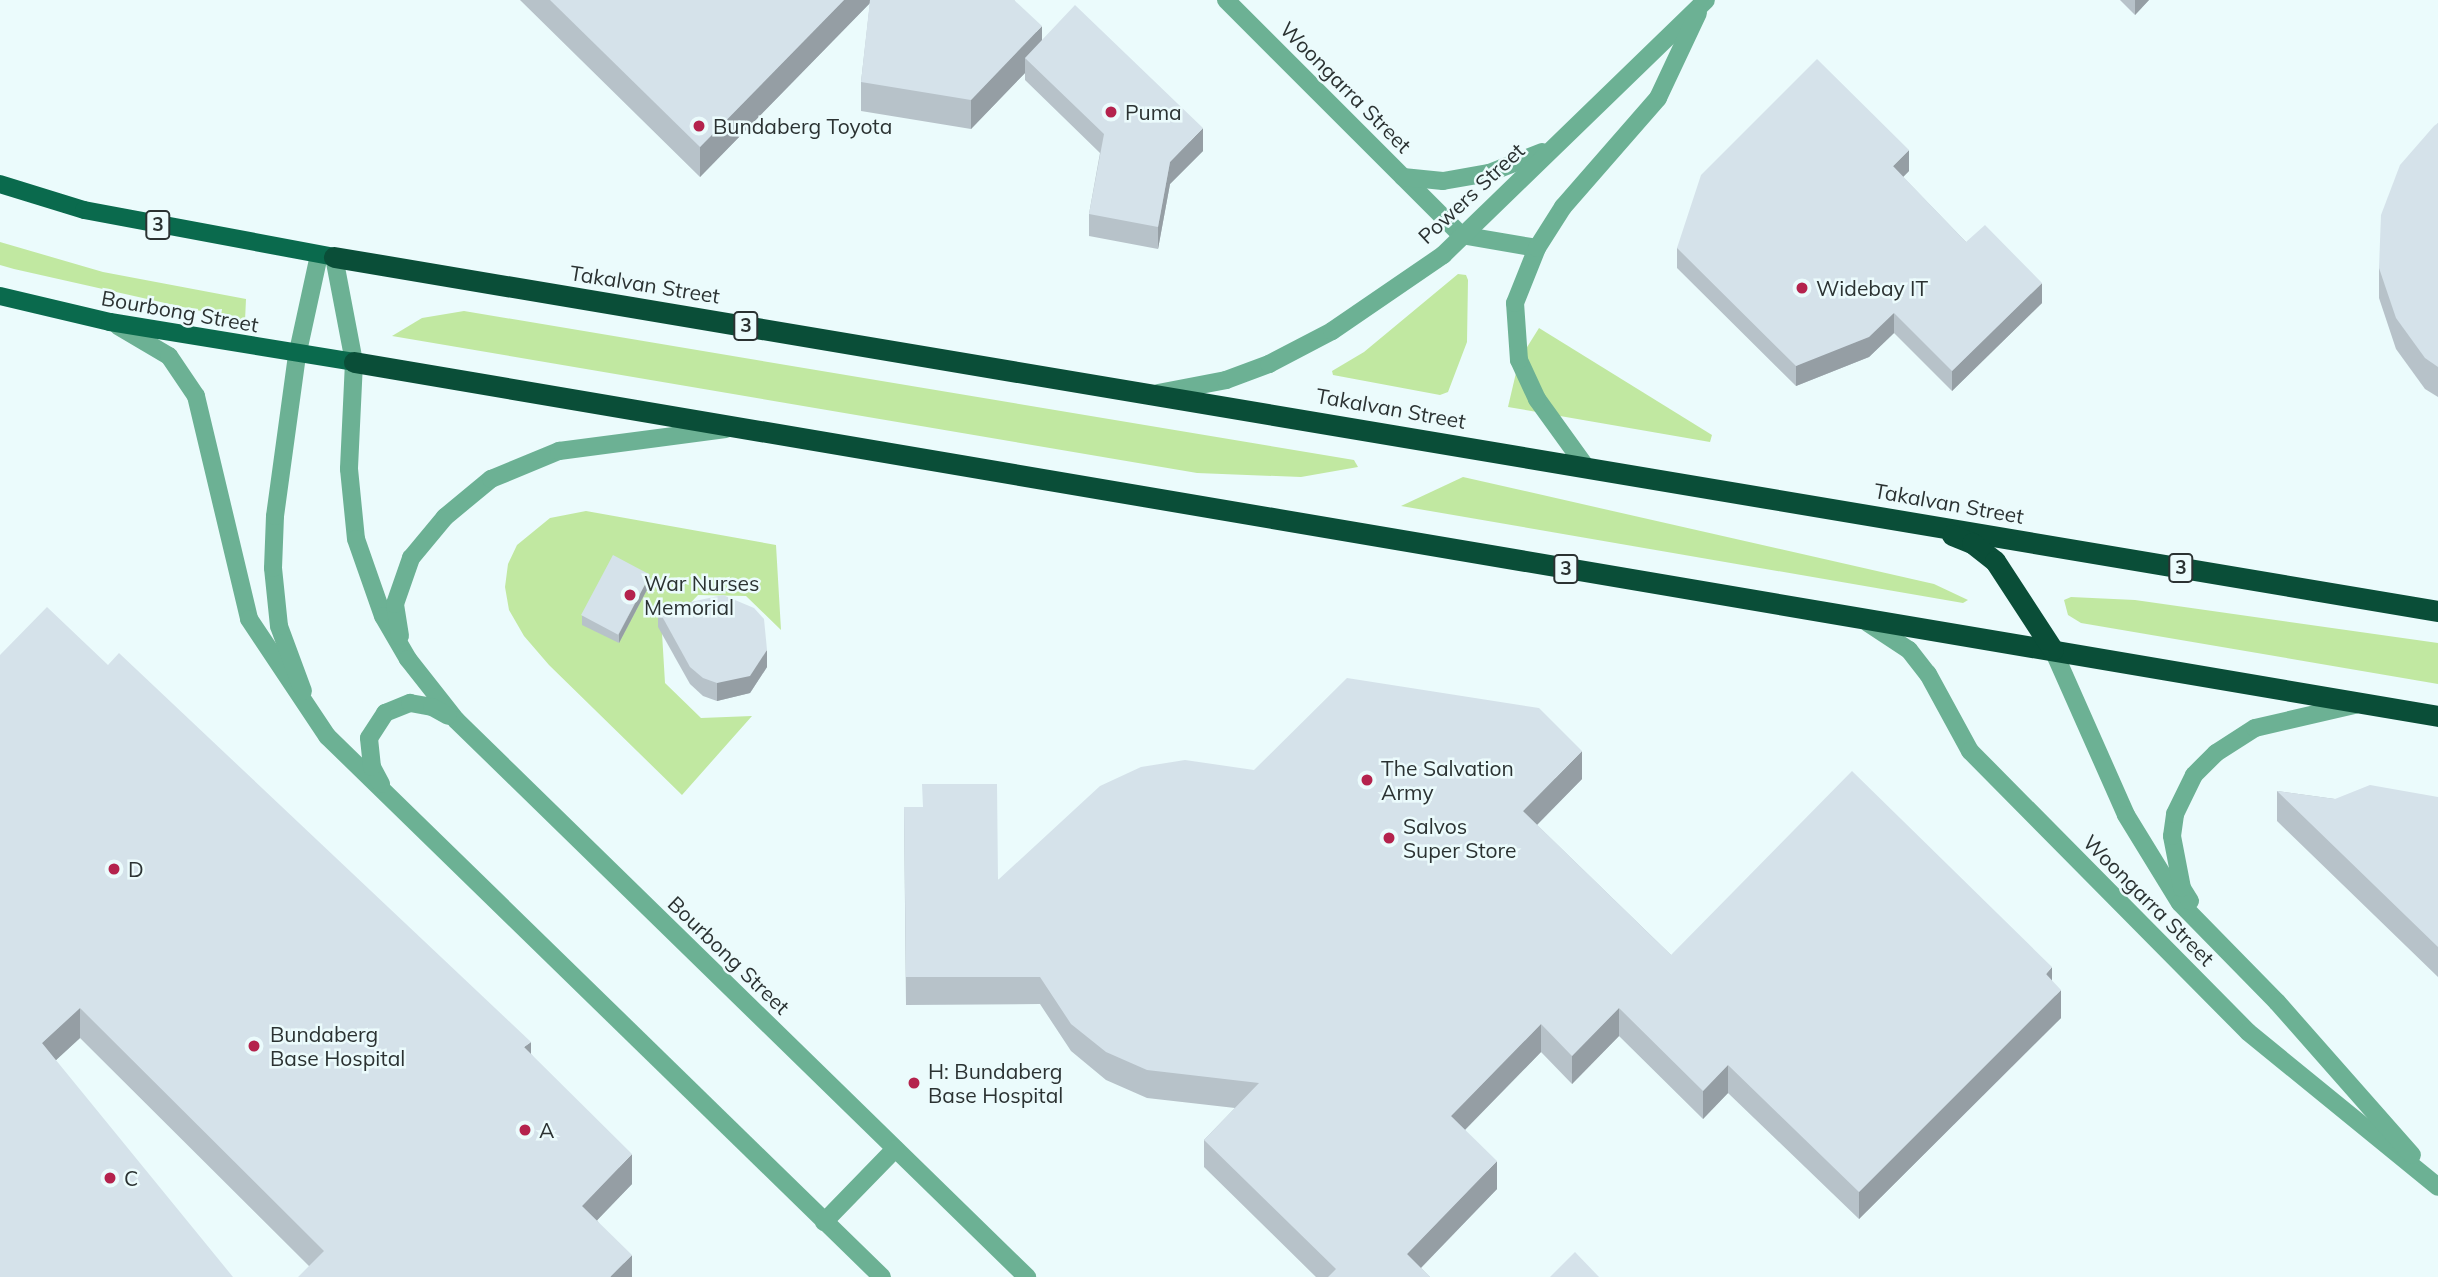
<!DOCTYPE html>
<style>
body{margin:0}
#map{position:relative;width:2438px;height:1277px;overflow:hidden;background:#ebfbfc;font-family:Mulish,sans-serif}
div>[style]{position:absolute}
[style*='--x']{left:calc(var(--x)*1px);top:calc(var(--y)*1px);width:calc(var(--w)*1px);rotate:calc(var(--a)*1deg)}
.green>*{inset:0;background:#c1e8a1}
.minor>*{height:18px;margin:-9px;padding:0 9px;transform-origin:9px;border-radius:9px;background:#6cb194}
.major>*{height:18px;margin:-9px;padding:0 9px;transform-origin:9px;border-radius:9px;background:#0a6a4d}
.highway>*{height:21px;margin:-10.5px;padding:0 10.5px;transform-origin:10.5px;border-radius:10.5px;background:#0a4e38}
.wall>*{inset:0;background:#b7c2c9}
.shaded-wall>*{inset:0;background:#959ea4}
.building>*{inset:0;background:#d5e2ea;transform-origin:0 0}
.dots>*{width:19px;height:19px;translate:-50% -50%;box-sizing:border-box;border:4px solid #ebfbfc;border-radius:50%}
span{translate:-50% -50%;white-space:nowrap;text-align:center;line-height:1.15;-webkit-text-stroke:5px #ebfbfc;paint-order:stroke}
.shield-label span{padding:2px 5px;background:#ebfbfc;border:2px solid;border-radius:5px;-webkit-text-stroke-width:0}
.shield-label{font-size:19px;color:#2b3232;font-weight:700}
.street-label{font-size:21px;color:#2b3232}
.poi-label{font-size:21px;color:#2b3232}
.left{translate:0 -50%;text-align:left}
</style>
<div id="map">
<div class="green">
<i style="clip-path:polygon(0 242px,103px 272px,246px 299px,245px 321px,14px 269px,0 265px)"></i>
<i style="clip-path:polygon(1458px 274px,1466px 275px,1468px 280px,1467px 342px,1448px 392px,1440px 395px,1333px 375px,1332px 371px,1364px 352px)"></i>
<i style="clip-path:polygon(464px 311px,1354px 460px,1358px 467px,1301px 477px,1197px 473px,392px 336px,422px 318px)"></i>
<i style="clip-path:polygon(1539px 328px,1712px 435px,1710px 442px,1508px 407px,1519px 360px)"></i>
<i style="clip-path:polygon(1463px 477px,1934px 584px,1968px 600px,1963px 603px,1401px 506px)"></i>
<i style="clip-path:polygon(586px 511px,776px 545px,781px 630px,746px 596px,698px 595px,662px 633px,665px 683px,701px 718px,752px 716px,682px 795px,549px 665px,524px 636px,509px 610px,505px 587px,508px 564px,517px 545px,550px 518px)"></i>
<i style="clip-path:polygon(2071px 597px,2135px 600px,2438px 643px,2438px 684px,2081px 623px,2068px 615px,2064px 600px)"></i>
</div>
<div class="minor">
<i style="--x:1226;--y:0;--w:332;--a:45"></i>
<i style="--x:1461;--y:235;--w:77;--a:9.7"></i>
<i style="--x:1403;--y:177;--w:40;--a:5.7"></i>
<i style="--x:1443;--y:181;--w:47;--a:-9.9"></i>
<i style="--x:1489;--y:173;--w:57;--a:-21.6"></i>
<i style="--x:334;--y:257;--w:107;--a:79.2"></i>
<i style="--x:354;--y:362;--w:107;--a:92.7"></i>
<i style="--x:349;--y:469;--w:70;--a:84.3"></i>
<i style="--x:356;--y:539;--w:82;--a:70.7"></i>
<i style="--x:383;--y:616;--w:50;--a:59.8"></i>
<i style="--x:408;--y:659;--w:78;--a:51.8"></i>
<i style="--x:456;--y:720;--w:798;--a:44.29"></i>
<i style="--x:118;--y:326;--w:59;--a:30.5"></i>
<i style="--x:169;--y:356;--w:48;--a:56"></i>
<i style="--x:196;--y:396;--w:229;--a:76.6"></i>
<i style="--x:249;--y:619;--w:141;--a:56.3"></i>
<i style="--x:327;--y:736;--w:775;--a:44.27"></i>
<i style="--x:1158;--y:393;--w:69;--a:-10.8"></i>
<i style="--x:1226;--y:380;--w:46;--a:-20.4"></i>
<i style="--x:1269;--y:364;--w:71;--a:-27.6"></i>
<i style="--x:1332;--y:331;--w:135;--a:-34.4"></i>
<i style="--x:1443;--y:255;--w:366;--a:-44.1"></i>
<i style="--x:1586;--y:467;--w:84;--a:-125.8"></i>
<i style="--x:1537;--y:399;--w:43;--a:-114.8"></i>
<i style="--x:1519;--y:360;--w:57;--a:-94"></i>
<i style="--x:1515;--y:303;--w:59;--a:-68.2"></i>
<i style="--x:1537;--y:248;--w:49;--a:-57.6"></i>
<i style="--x:1563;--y:207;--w:145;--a:-48.9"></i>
<i style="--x:1658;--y:98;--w:94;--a:-64.8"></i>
<i style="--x:1868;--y:623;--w:49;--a:33.4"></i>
<i style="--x:1909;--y:650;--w:31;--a:52"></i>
<i style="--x:1928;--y:674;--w:88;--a:61.4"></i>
<i style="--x:1970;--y:751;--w:395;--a:45.3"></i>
<i style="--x:2248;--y:1032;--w:245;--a:39.2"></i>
<i style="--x:400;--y:636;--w:32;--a:-99"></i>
<i style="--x:395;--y:604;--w:49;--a:-70.8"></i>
<i style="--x:411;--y:558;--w:53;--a:-50.3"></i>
<i style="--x:445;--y:517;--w:60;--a:-39.6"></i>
<i style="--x:491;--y:479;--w:74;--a:-22.4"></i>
<i style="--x:559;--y:451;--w:168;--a:-7.5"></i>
<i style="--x:2053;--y:650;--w:180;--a:66.1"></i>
<i style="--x:2126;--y:815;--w:103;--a:58.5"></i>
<i style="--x:2180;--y:903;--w:139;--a:45.6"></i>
<i style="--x:2277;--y:1002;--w:204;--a:48.6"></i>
<i style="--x:303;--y:691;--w:69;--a:-110.3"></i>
<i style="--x:279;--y:626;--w:58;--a:-95.9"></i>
<i style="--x:273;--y:568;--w:52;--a:-87.8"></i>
<i style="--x:275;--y:516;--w:162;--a:-82.2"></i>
<i style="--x:297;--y:356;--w:103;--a:-77.7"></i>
<i style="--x:381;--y:784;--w:19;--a:-118"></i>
<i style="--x:372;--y:767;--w:29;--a:-96"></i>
<i style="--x:369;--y:738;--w:30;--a:-57"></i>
<i style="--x:385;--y:713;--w:27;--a:-22"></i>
<i style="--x:410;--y:703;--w:22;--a:10"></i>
<i style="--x:432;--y:707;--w:18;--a:29"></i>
<i style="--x:2190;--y:901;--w:15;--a:-122"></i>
<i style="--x:2182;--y:888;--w:53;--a:-100.9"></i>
<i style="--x:2172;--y:836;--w:22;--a:-82"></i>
<i style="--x:2175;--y:814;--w:43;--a:-64"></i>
<i style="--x:2194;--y:775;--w:31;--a:-45"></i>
<i style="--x:2216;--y:753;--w:46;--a:-32.7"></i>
<i style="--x:2255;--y:728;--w:103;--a:-13"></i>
<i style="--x:824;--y:1222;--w:102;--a:-45.8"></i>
</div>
<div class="major">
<i style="--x:0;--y:184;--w:88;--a:17.2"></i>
<i style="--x:84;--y:210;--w:254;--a:10.6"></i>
<i style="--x:0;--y:296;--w:113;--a:13.3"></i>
<i style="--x:110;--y:322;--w:247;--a:9.3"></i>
</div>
<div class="highway">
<i style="--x:334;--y:257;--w:2134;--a:9.55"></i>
<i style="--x:354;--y:362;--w:2114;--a:9.64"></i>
<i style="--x:1952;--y:535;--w:22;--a:22"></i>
<i style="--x:1972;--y:543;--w:29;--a:38"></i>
<i style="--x:1995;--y:561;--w:106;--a:56.9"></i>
</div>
<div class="wall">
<i style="clip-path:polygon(520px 0,1014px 0,1042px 40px,1203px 151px,1170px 184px,1158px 249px,1089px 236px,1089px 214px,1100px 153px,1025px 80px,1025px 73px,971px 129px,861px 111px,861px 82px,870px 3px,700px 177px)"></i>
<i style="clip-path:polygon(2120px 0,2149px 0,2135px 15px)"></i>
<i style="clip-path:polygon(2438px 123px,2438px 397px,2425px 389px,2396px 349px,2379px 298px,2379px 268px)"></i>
<i style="clip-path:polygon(1909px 171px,1903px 177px,1966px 242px,2042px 303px,1952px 391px,1894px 333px,1869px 357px,1796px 386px,1677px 268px,1677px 248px)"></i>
<i style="clip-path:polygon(650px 584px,619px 643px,582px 625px,582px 616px)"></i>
<i style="clip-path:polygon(658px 609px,767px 667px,750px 693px,717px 701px,703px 696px,690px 684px,658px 627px)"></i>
<i style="clip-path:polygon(108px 665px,531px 1054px,632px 1184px,597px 1220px,632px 1277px,309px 1266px,80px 1038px,56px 1060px,0 1277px)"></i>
<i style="clip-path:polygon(1254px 770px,1582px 779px,1537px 825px,1671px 955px,2052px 981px,2061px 1018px,1859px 1219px,1728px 1093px,1703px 1119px,1619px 1036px,1572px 1084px,1541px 1052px,1465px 1130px,1497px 1189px,1421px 1268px,1430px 1277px,1316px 1277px,1204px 1167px,1204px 1140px,1235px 1108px,1147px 1098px,1106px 1080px,1071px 1051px,1040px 1004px,906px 1005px,904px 807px,998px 880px)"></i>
<i style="clip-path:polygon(2277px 791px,2335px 799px,2438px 797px,2438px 977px,2277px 821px)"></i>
</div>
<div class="shaded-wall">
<i style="clip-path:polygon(844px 0,873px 0,700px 177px,700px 147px)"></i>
<i style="clip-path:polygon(2135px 0,2149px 0,2135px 15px)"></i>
<i style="clip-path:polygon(1042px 26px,1042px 55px,1025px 58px,1025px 73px,971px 129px,971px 100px)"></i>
<i style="clip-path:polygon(1203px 128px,1203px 151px,1170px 184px,1158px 249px,1158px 227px,1170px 162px)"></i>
<i style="clip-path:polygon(1909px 150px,1909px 171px,1893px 187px,1893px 166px)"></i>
<i style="clip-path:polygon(2042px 283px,2042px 303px,1952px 391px,1952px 371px)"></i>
<i style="clip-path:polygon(1894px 313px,1894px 333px,1869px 357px,1796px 386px,1796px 366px)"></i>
<i style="clip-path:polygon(650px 575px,650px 584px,619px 643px,619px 634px)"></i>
<i style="clip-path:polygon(767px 650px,767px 667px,750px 693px,717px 701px,717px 683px)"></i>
<i style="clip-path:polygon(1582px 751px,1582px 779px,1523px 839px,1523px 811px)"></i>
<i style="clip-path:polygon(2052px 967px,2052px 995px,2046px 974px)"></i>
<i style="clip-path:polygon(2061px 990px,2061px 1018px,1859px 1219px,1859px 1192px)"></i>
<i style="clip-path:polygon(80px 1008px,80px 1038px,42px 1073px,42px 1043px)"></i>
<i style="clip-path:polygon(1619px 1008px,1619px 1036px,1572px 1084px,1572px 1056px)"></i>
<i style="clip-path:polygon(1541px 1024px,1541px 1052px,1451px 1144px,1451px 1116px)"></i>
<i style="clip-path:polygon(531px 1042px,531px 1072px,524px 1047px)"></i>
<i style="clip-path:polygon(1728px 1065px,1728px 1093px,1703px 1119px,1703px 1091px)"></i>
<i style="clip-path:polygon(632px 1154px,632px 1184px,582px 1236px,582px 1206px)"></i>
<i style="clip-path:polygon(1497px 1161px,1497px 1189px,1412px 1277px,1407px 1254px)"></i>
<i style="clip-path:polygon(632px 1255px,632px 1277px,610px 1277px)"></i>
</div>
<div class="building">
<i style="clip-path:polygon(550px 0,844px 0,700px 147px)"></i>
<i style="clip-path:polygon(870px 0,1014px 0,1042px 26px,971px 100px,861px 82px)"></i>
<i style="clip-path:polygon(1075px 5px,1203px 128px,1170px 162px,1158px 227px,1089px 214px,1104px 134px,1025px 58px)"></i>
<i style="clip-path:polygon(1817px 59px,1909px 150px,1893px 166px,1966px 242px,1985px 225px,2042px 283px,1952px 371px,1894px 313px,1869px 337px,1796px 366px,1677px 248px,1701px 175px)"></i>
<i style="clip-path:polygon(2438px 123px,2438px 367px,2425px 358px,2396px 318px,2379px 268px,2381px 215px,2400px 165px,2434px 126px)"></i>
<i style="left:613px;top:555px;width:42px;height:68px;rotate:28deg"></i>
<i style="clip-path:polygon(723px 595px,754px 608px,764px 619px,767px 650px,750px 676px,717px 683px,703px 678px,690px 667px,658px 609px)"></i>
<i style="clip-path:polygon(47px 607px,108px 665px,119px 653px,531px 1042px,524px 1047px,632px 1154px,582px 1206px,632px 1255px,610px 1277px,298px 1277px,324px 1251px,80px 1008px,42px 1043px,233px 1277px,0 1277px,0 655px)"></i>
<i style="clip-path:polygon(1347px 678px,1539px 708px,1582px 751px,1523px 811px,1671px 955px,1852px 771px,2052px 967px,2046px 974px,2061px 990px,1859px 1192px,1728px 1065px,1703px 1091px,1619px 1008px,1572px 1056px,1541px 1024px,1451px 1116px,1497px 1161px,1407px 1254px,1430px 1277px,1328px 1277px,1336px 1269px,1204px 1140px,1259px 1083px,1147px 1070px,1106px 1052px,1071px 1024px,1040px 977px,906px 977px,904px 807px,923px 807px,922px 784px,997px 784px,998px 880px,1100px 786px,1141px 767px,1185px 760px,1254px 770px)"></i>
<i style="clip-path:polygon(2370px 785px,2438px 797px,2438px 947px,2277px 791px,2335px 799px)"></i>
<i style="clip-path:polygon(1575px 1252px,1599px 1277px,1550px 1277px)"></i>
</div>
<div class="dots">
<i style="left:1111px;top:112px;background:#b4234d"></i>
<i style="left:699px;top:126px;background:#b4234d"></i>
<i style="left:1802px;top:288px;background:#b4234d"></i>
<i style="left:630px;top:595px;background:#b4234d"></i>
<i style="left:1367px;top:780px;background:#b4234d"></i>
<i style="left:1389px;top:838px;background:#b4234d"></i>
<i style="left:114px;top:869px;background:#b4234d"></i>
<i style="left:254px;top:1046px;background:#b4234d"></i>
<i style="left:914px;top:1083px;background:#b4234d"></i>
<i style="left:525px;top:1130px;background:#b4234d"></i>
<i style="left:110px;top:1178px;background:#b4234d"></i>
</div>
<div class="shield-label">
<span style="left:158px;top:225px">3</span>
<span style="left:746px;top:326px">3</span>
<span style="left:2181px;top:568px">3</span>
<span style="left:1566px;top:569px">3</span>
</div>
<div class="street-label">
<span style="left:1346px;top:87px;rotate:45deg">Woongarra Street</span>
<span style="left:1471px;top:193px;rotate:-43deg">Powers Street</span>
<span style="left:645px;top:284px;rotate:9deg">Takalvan Street</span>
<span style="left:180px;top:311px;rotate:10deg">Bourbong Street</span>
<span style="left:1391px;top:408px;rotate:10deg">Takalvan Street</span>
<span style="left:1949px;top:503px;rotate:10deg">Takalvan Street</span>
<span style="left:2149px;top:900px;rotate:45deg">Woongarra Street</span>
<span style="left:729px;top:955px;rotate:44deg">Bourbong Street</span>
</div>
<div class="poi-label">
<span class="left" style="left:1125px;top:112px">Puma</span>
<span class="left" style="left:713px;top:126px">Bundaberg Toyota</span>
<span class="left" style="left:1816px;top:288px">Widebay IT</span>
<span class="left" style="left:644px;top:595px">War Nurses<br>Memorial</span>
<span class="left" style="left:1381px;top:780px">The Salvation<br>Army</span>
<span class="left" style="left:1403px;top:838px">Salvos<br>Super Store</span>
<span class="left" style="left:128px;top:869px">D</span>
<span class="left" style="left:270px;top:1046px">Bundaberg<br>Base Hospital</span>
<span class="left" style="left:928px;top:1083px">H: Bundaberg<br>Base Hospital</span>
<span class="left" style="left:539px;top:1130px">A</span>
<span class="left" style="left:124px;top:1178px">C</span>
</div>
</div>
